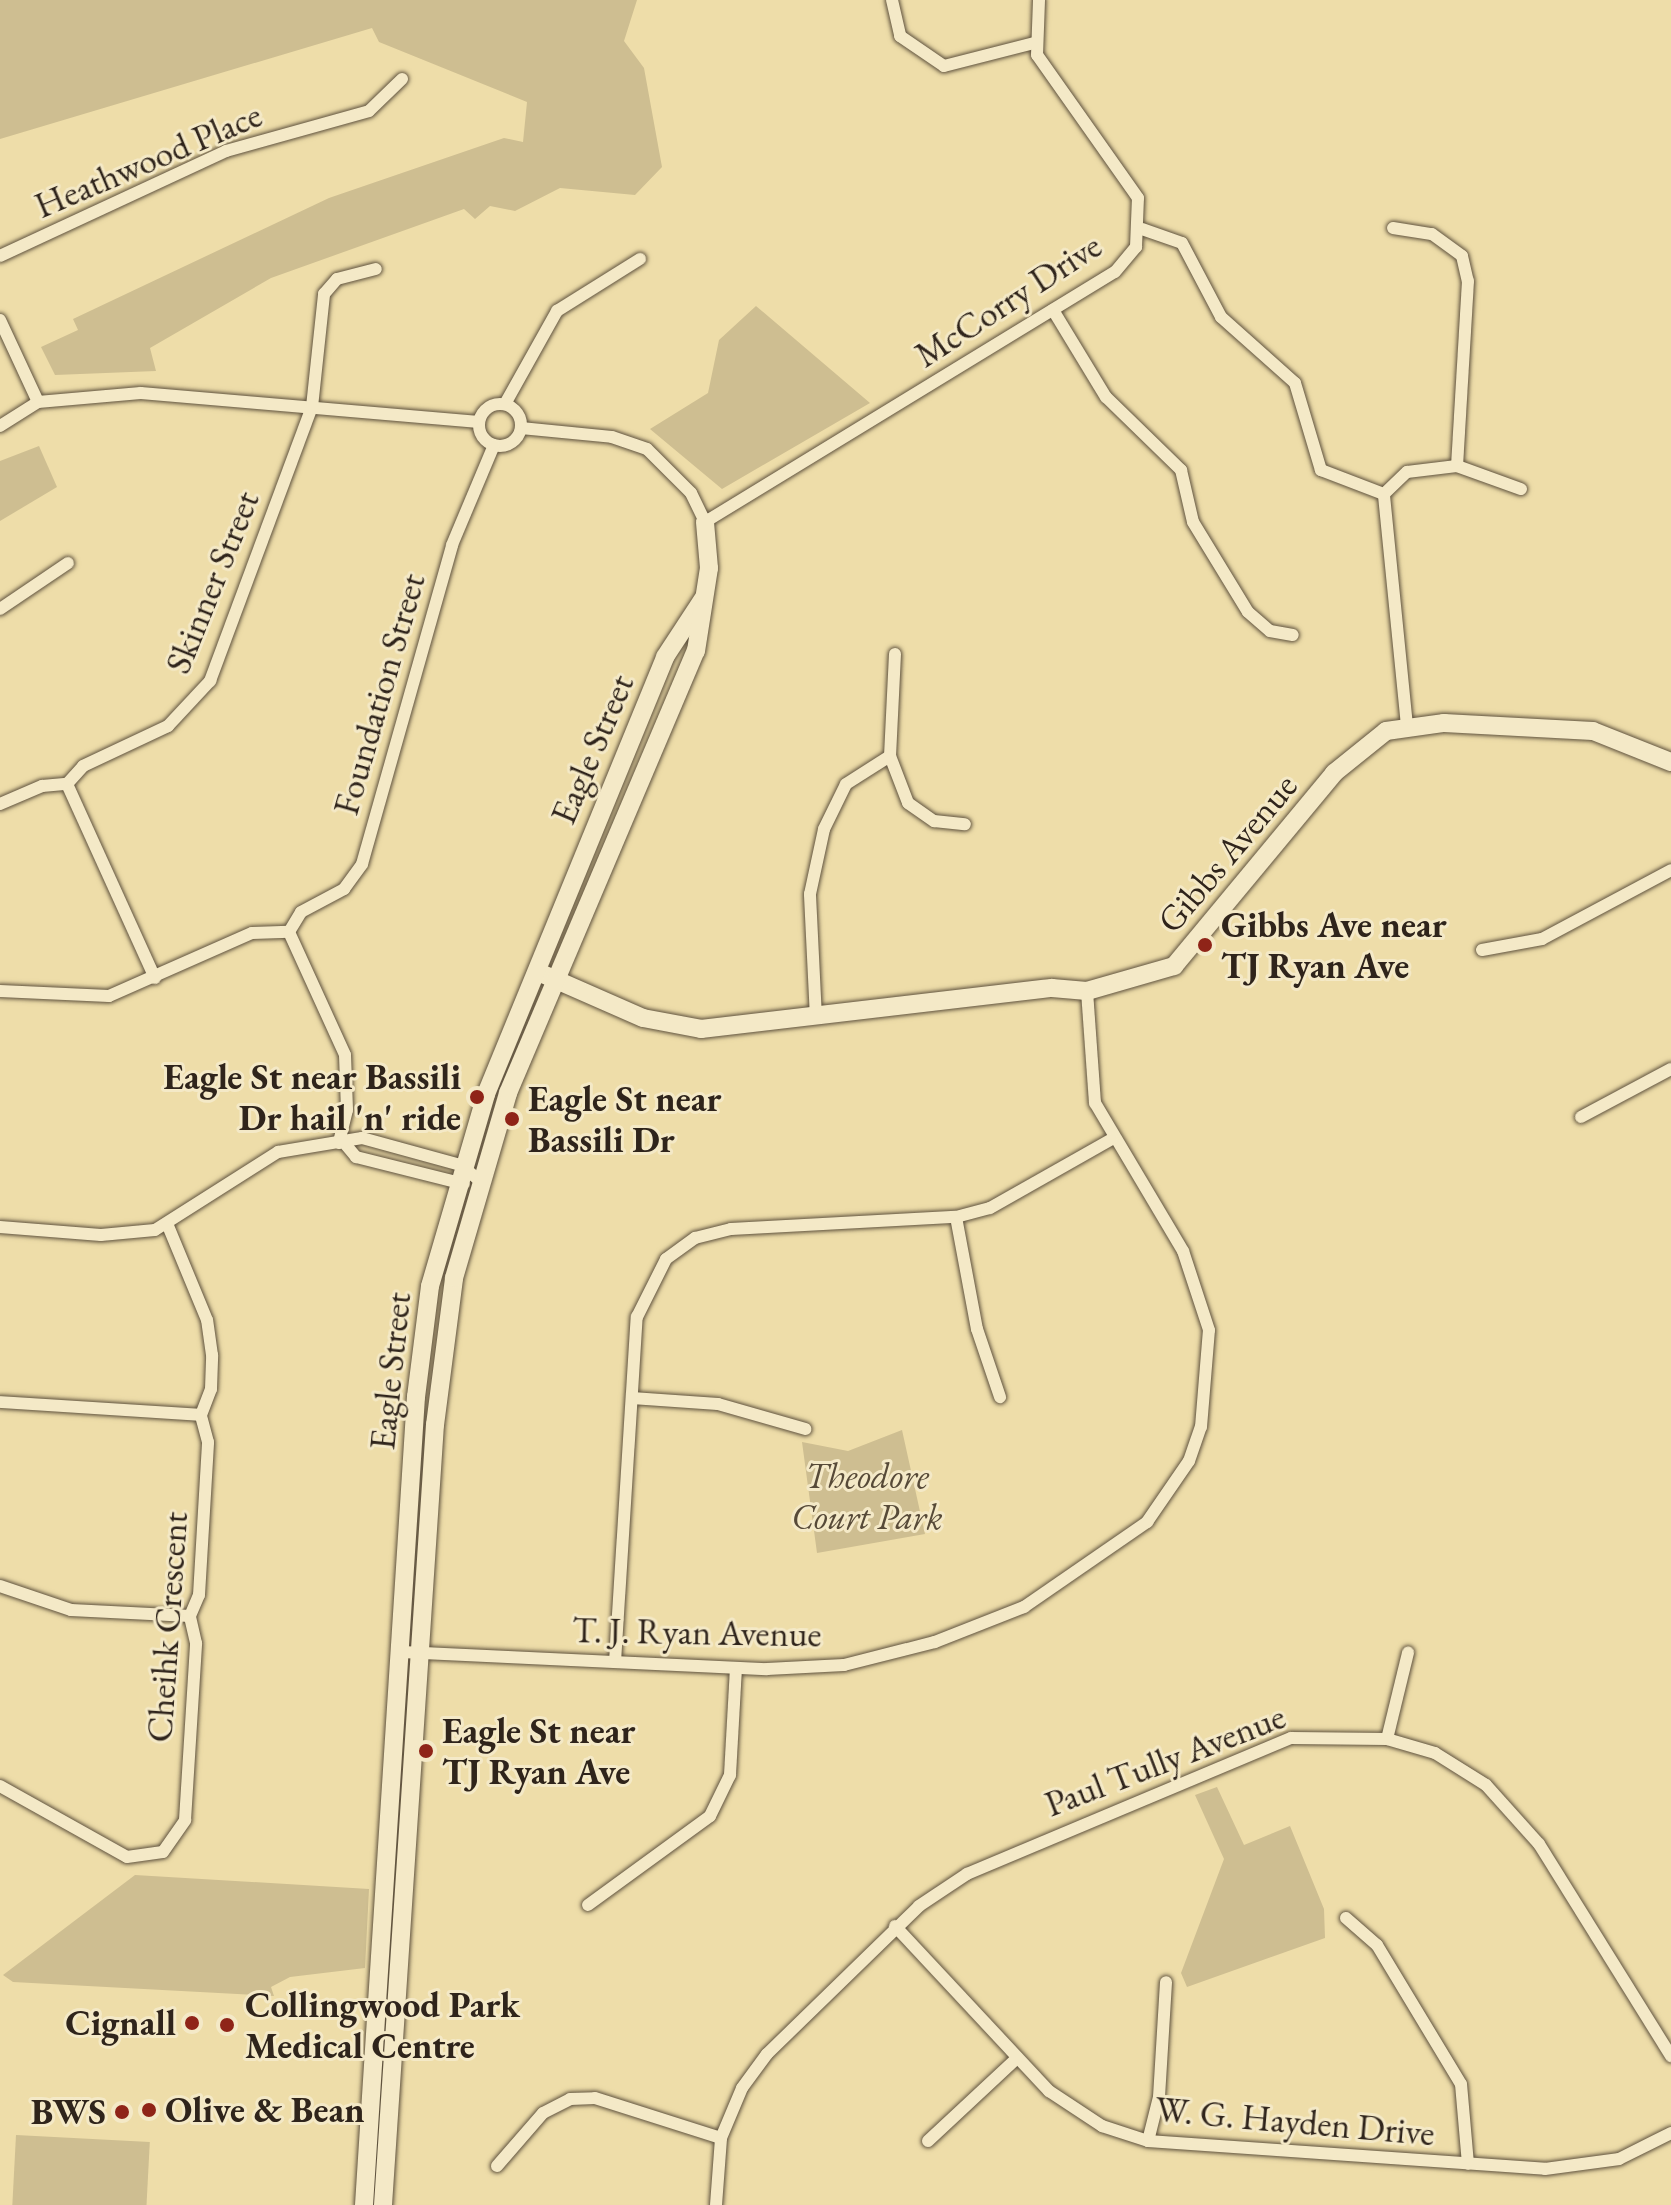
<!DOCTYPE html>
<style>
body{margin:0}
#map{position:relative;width:1671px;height:2205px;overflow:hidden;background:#eedda9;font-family:"EB Garamond",serif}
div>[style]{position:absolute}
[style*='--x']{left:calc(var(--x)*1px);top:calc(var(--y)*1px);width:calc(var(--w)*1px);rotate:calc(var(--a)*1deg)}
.green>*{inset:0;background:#cebe91;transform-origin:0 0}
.roads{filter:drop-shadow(0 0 2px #5f523e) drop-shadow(0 0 2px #5f523e)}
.street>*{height:12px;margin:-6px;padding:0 6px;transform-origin:6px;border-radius:6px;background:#f4e9c7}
.street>.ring{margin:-6px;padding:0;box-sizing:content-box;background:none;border:12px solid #f4e9c7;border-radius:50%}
.secondary>*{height:18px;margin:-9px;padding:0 9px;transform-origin:9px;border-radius:9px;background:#f4e9c7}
.dots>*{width:22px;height:22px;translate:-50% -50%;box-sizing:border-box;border:4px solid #f4e9c7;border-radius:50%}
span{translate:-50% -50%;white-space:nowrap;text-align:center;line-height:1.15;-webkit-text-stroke:6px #f4e9c7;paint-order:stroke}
.street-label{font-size:36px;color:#2f241b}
.poi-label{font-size:36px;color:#2f241b;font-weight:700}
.left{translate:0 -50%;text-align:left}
.right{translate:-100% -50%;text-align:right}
.park-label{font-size:36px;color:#574a38;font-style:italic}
</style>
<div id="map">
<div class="green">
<i style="clip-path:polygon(0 0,637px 0,624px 41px,644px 68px,662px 167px,635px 195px,560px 188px,515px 211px,490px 206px,475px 219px,464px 209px,271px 278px,150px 348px,156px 371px,55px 375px,41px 347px,78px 330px,73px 319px,329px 198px,504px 138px,523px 142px,527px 102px,379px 42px,372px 28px,0 139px)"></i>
<i style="clip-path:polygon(756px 306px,870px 403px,722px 489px,650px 429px,708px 393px,719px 340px)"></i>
<i style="clip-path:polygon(39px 446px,57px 487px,0 521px,0 461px)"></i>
<i style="clip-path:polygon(902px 1430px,925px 1534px,817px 1553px,802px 1442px,848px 1451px)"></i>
<i style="clip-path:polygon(1217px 1787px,1244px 1845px,1290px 1826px,1324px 1909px,1325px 1938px,1187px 1987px,1181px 1973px,1224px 1859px,1195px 1795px)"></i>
<i style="clip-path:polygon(135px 1875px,369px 1889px,365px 1968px,290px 1977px,271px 1987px,274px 1996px,13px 1982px,3px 1975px)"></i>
<i style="left:16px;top:2135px;width:134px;height:70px;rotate:3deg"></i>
</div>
<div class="roads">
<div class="street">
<i style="--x:892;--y:0;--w:37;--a:77"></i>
<i style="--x:900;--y:36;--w:53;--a:34.3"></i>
<i style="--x:944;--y:66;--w:93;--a:-14.3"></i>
<i style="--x:1393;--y:228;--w:39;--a:9"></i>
<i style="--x:1432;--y:234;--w:37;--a:36"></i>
<i style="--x:1462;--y:256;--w:26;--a:77"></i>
<i style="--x:1468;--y:281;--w:185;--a:93.4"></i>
<i style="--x:1142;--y:229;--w:42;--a:19.3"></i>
<i style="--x:1182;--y:243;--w:84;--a:62.2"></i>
<i style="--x:1221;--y:317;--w:99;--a:41.7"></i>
<i style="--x:1295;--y:383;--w:91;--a:73.4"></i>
<i style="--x:1321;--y:470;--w:67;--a:20.9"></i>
<i style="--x:0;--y:256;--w:249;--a:-24.9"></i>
<i style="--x:226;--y:151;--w:148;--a:-15.6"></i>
<i style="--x:369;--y:111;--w:46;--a:-44.1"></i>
<i style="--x:1053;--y:310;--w:102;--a:58.7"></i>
<i style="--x:1106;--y:397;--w:105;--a:44.2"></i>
<i style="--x:1181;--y:470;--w:53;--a:77"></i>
<i style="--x:1193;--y:522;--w:105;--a:58.6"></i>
<i style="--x:1248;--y:612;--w:29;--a:41"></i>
<i style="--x:1270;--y:631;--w:23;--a:10"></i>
<i style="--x:0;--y:320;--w:90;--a:65.1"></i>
<i style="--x:505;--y:404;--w:107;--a:-60.8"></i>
<i style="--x:557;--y:311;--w:98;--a:-32.1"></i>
<i class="ring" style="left:479px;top:404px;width:30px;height:30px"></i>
<i style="--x:0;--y:426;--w:45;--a:-32.3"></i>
<i style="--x:38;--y:402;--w:103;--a:-5"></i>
<i style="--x:141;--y:393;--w:339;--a:4.9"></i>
<i style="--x:521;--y:428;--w:91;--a:5.6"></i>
<i style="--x:612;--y:437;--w:37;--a:19"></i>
<i style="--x:647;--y:449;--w:62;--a:45"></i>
<i style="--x:691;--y:493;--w:32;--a:64"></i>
<i style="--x:705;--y:522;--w:480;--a:-31.4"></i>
<i style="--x:1115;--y:272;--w:33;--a:-50"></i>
<i style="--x:1136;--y:247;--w:49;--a:-87.7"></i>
<i style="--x:1138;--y:198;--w:175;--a:-125.2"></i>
<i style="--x:1037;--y:55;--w:55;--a:-87.9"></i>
<i style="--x:0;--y:609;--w:82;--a:-34.1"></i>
<i style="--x:895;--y:654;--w:102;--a:92.8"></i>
<i style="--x:890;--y:756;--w:50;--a:69"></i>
<i style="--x:908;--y:803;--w:32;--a:35"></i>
<i style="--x:934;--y:821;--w:31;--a:6"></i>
<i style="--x:1407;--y:726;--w:233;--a:-95.7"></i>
<i style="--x:1384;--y:494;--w:32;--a:-44"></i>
<i style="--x:1407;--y:472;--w:50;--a:-6.8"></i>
<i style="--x:1457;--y:466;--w:68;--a:19.8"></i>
<i style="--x:67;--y:784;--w:213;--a:65.6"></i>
<i style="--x:0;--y:804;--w:46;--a:-23.2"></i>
<i style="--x:42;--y:786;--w:25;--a:-5"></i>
<i style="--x:67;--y:784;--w:24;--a:-48"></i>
<i style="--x:83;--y:766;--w:94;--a:-25.2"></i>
<i style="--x:168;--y:726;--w:62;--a:-47"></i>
<i style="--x:210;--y:681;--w:292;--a:-69.6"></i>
<i style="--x:312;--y:407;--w:114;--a:-83.9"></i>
<i style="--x:324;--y:294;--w:20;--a:-49"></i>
<i style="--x:337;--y:279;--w:40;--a:-14.4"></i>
<i style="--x:289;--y:932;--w:23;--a:-59"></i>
<i style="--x:301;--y:912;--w:49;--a:-28.1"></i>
<i style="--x:344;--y:889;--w:31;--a:-54"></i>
<i style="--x:362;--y:864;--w:331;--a:-74.2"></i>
<i style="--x:452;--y:545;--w:108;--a:-67.2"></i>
<i style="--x:1482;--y:950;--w:61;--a:-10.4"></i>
<i style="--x:1542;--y:939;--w:146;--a:-28.1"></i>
<i style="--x:0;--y:991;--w:109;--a:2.6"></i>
<i style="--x:109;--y:996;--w:156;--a:-23.8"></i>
<i style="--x:252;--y:933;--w:37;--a:-2"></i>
<i style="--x:289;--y:932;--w:135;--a:65.5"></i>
<i style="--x:345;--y:1055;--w:55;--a:87.9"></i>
<i style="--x:347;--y:1110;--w:34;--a:104"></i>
<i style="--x:816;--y:1018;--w:124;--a:-92.8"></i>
<i style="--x:810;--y:894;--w:66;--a:-77.8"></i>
<i style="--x:824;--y:829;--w:50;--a:-63.9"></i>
<i style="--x:846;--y:784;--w:52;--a:-32.5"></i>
<i style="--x:1581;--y:1117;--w:102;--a:-28.1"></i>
<i style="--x:346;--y:1145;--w:16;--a:50"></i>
<i style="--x:356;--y:1157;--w:111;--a:14"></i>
<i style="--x:956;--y:1217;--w:114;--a:79.4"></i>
<i style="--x:977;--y:1329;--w:72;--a:71.3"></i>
<i style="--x:0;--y:1227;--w:101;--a:4.5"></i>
<i style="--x:101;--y:1235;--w:54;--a:-5.3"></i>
<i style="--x:155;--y:1230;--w:146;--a:-32.4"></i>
<i style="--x:278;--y:1152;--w:85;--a:-9.5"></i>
<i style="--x:362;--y:1138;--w:103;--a:15.3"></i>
<i style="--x:461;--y:1165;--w:23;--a:40"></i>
<i style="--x:632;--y:1398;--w:86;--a:4"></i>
<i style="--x:718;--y:1404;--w:91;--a:16"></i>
<i style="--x:0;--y:1402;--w:201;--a:3.7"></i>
<i style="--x:0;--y:1586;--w:75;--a:18.7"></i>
<i style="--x:71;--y:1610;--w:119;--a:2.9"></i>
<i style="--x:402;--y:1652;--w:365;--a:2.7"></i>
<i style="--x:767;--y:1669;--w:77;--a:-3"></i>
<i style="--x:844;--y:1665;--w:94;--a:-14.2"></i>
<i style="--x:935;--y:1642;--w:96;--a:-21.5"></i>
<i style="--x:1024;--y:1607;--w:150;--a:-34.6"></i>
<i style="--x:1147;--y:1522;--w:74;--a:-55.5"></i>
<i style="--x:1189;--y:1461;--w:36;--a:-71"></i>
<i style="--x:1201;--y:1427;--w:97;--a:-85.3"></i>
<i style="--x:1209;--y:1330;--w:83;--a:-108.2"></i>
<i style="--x:1183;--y:1251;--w:172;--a:-120.7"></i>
<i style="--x:1095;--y:1103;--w:112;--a:-94.1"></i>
<i style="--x:615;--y:1662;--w:346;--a:-86.4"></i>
<i style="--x:637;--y:1317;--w:65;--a:-63.4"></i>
<i style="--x:666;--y:1259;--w:36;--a:-36"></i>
<i style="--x:695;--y:1238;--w:37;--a:-14"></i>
<i style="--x:731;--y:1229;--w:225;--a:-3.1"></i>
<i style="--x:956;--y:1217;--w:35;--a:-15"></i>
<i style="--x:990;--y:1208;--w:140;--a:-29.5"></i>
<i style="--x:1387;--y:1739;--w:89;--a:-76.3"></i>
<i style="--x:0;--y:1786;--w:145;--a:29.2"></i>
<i style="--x:127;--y:1857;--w:36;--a:-8"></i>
<i style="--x:163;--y:1852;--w:39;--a:-55"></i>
<i style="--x:185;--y:1820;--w:177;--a:-86.4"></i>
<i style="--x:196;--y:1643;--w:28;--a:-103"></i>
<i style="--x:190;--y:1616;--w:23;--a:-67"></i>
<i style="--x:199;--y:1595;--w:153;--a:-86.6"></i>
<i style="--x:208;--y:1442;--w:28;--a:-105"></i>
<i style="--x:201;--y:1415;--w:28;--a:-69"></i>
<i style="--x:211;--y:1389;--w:34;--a:-88"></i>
<i style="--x:212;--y:1355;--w:35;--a:-98"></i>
<i style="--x:207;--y:1320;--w:102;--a:-112.5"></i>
<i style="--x:588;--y:1905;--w:151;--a:-36.1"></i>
<i style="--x:710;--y:1816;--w:46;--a:-64"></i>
<i style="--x:730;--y:1775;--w:107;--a:-86.8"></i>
<i style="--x:1346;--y:1918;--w:41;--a:41.1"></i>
<i style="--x:1377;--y:1945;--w:162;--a:58.9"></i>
<i style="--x:1461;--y:2084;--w:80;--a:85"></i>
<i style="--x:895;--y:1926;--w:226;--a:47"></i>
<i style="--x:1049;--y:2091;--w:64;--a:33.4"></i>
<i style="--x:1102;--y:2126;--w:48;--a:18.1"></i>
<i style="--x:1148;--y:2141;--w:398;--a:4"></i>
<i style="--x:1545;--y:2169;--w:75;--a:-7.7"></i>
<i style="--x:1619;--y:2159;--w:58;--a:-26.6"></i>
<i style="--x:928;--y:2141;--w:122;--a:-43"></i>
<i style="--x:1148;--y:2141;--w:45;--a:-76"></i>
<i style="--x:1159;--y:2097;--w:115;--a:-86.5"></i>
<i style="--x:497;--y:2166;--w:70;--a:-49"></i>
<i style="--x:543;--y:2113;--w:30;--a:-27"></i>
<i style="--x:570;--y:2099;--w:25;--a:-2"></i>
<i style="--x:595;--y:2098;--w:132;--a:17.6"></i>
<i style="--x:716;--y:2205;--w:67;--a:-85.7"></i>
<i style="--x:721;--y:2138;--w:54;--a:-67.2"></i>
<i style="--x:742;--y:2088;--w:42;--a:-53.7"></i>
<i style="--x:767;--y:2054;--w:212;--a:-44.2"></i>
<i style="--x:919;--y:1906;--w:58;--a:-33.7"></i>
<i style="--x:967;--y:1874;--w:351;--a:-22.8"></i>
<i style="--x:1291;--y:1738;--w:96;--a:0.6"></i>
<i style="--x:1387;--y:1739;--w:50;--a:16.3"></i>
<i style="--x:1435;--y:1753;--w:60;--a:32.1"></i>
<i style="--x:1486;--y:1785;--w:79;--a:48.1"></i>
<i style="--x:1539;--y:1844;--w:250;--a:58.1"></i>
</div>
<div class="secondary">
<i style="--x:545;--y:975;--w:107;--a:23.7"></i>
<i style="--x:643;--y:1018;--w:59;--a:10.7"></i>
<i style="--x:701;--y:1029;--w:353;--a:-6.7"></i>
<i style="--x:1052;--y:988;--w:35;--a:5"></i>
<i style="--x:1087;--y:991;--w:91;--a:-16"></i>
<i style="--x:1174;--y:966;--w:251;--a:-50.3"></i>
<i style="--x:1334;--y:773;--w:67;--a:-38.9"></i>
<i style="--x:1386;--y:731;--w:59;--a:-7.9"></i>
<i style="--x:1444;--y:723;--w:149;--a:3.1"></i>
<i style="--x:1593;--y:731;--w:84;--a:21.7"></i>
<i style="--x:364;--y:2205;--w:810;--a:-86.32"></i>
<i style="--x:416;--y:1397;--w:112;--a:-82.8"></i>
<i style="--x:430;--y:1286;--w:200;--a:-73.7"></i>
<i style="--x:486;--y:1094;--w:472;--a:-67.7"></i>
<i style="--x:665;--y:657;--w:69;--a:-56.8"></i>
<i style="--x:383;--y:2205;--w:782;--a:-86.19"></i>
<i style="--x:435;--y:1425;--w:148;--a:-82.6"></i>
<i style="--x:454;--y:1278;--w:193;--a:-73.7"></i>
<i style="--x:508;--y:1093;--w:480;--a:-67"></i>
<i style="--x:696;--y:651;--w:84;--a:-81.1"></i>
<i style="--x:709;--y:568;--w:46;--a:-95"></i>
</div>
</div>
<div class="dots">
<i style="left:1205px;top:945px;background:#8f2418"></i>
<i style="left:477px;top:1097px;background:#8f2418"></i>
<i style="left:512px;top:1119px;background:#8f2418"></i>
<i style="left:426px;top:1751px;background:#8f2418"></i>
<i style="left:192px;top:2023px;background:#8f2418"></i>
<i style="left:227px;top:2025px;background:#8f2418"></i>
<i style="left:149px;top:2110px;background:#8f2418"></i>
<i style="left:122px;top:2112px;background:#8f2418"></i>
</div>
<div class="street-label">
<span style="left:148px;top:160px;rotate:-23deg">Heathwood Place</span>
<span style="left:1008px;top:300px;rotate:-33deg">McCorry Drive</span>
<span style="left:212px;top:582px;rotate:-68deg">Skinner Street</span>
<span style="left:379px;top:694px;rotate:-74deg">Foundation Street</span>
<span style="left:592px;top:749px;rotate:-67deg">Eagle Street</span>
<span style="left:1227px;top:853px;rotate:-50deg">Gibbs Avenue</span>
<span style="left:390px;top:1371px;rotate:-84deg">Eagle Street</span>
<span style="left:167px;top:1627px;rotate:-86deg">Cheihk Crescent</span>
<span style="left:697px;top:1632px;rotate:1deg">T. J. Ryan Avenue</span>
<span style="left:1165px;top:1760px;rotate:-21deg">Paul Tully Avenue</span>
<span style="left:1295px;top:2121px;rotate:5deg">W. G. Hayden Drive</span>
</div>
<div class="poi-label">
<span class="left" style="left:1221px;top:945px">Gibbs Ave near<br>TJ Ryan Ave</span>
<span class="right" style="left:461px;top:1097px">Eagle St near Bassili<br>Dr hail 'n' ride</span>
<span class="left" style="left:528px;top:1119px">Eagle St near<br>Bassili Dr</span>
<span class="left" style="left:442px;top:1751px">Eagle St near<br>TJ Ryan Ave</span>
<span class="left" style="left:245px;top:2025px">Collingwood Park<br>Medical Centre</span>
<span class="right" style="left:176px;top:2023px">Cignall</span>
<span class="left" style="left:165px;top:2110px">Olive &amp; Bean</span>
<span class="right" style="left:106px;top:2112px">BWS</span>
</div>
<div class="park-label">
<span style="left:867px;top:1496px">Theodore<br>Court Park</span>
</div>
</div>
